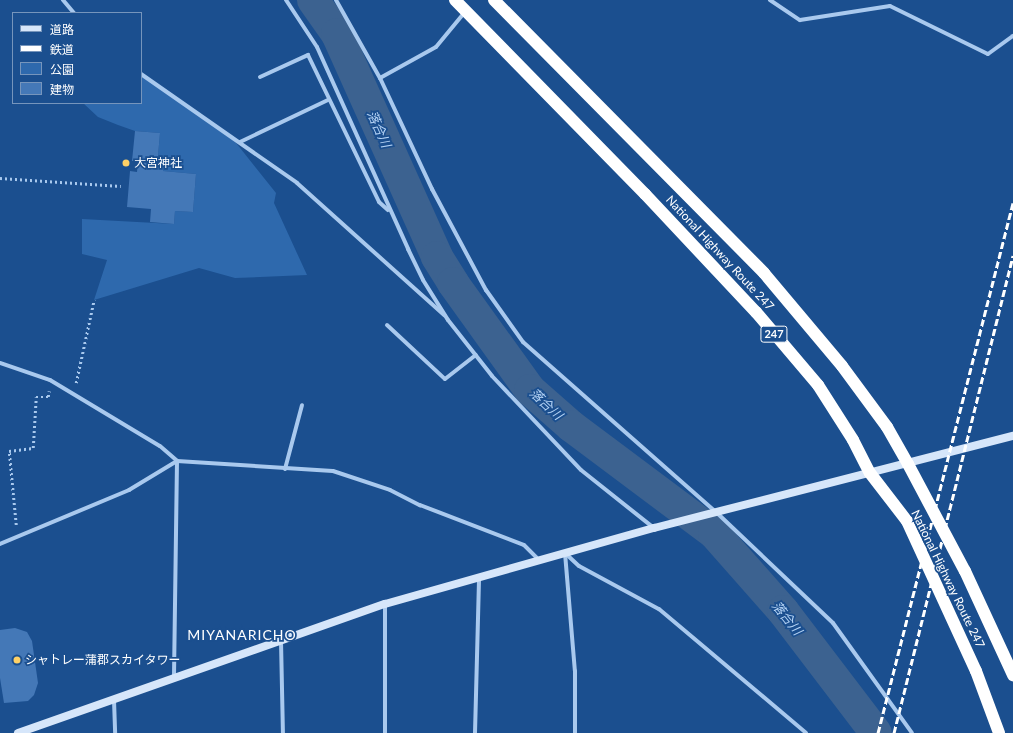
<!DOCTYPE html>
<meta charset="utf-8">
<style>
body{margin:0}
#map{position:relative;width:1013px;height:733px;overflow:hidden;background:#1b4f8f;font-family:Lato,"Noto Sans JP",sans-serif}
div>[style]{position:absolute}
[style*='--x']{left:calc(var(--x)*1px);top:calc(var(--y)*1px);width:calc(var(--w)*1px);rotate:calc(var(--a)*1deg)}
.green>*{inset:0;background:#2e69ad}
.river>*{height:32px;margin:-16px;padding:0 16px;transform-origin:16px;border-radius:16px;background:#3c6290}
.building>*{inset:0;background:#4478b7}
.path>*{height:2.5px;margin-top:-1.25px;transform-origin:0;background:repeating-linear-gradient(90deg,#a9c9ee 0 2px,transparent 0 5px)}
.street>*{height:4px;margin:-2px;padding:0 2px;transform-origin:2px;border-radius:2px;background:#a9c9ee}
.secondary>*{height:8px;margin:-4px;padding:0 4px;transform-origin:4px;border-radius:4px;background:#d6e6fa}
.highway>*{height:12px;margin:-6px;padding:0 6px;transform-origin:6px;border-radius:6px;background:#fff}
.rail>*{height:3px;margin-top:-1.5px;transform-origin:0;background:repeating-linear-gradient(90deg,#fff 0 7px,transparent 0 10px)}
.dots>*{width:11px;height:11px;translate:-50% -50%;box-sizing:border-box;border:2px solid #1b4f8f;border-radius:50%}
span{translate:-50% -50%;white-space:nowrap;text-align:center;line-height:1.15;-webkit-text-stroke:3.5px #1b4f8f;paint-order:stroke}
.shield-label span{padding:1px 3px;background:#1b4f8f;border:1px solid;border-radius:3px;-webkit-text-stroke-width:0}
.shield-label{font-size:11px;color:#fff;font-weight:700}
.poi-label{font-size:12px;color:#fff}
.left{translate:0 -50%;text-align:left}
.street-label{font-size:12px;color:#fff}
.water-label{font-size:13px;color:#b5d3f5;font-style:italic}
.quarter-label{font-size:14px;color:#fff;letter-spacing:1px}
.legend{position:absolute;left:12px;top:12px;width:130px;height:92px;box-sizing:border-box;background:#1b4f8f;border:1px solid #7695bc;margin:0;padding:5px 7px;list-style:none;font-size:12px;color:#fff}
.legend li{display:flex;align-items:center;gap:8px;height:20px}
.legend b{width:20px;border:1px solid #7695bc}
</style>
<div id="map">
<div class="green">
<i style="clip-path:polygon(141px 74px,229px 134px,276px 193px,274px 203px,307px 275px,235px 278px,199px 268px,94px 300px,107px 260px,82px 254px,82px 219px,174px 224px,175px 211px,193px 212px,196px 174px,163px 171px,164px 157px,158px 156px,160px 133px,135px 131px,118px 125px,98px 117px,83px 103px,141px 103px)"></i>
</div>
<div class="river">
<i style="--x:313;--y:0;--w:42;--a:54.8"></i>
<i style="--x:337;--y:34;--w:244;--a:65.8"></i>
<i style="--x:437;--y:257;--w:31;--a:58"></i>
<i style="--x:453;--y:283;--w:132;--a:54.3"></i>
<i style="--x:530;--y:390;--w:55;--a:41.3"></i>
<i style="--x:571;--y:426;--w:179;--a:36.8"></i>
<i style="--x:714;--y:533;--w:104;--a:48.5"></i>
<i style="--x:783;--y:611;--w:153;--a:52.7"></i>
</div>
<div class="building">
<i style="clip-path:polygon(135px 131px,160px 133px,158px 156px,164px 157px,163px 171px,196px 174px,193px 212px,175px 211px,174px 224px,150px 222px,151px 209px,127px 207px,130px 171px,137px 172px,138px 161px,132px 161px)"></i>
<i style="clip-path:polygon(15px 628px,27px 632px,32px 641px,38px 683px,34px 695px,28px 701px,4px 703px,0 678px,0 630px)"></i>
</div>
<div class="path">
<i style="--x:0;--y:178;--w:121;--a:3.8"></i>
<i style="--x:76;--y:383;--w:85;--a:-77.8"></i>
<i style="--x:16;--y:525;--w:74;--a:-95.4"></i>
<i style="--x:9;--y:451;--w:24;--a:-7"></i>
<i style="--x:33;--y:448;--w:51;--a:-86.6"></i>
<i style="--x:36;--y:397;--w:12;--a:0"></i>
<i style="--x:48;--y:397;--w:6;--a:-81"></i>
</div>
<div class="street">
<i style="--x:63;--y:0;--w:17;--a:50"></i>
<i style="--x:286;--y:0;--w:56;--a:56.6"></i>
<i style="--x:317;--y:47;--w:222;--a:65.7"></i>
<i style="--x:408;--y:249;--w:34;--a:64"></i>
<i style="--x:423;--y:280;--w:47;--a:58"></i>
<i style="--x:448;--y:320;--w:71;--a:51.8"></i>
<i style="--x:492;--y:376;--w:129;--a:46.6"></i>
<i style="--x:581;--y:470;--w:93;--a:38.5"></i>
<i style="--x:336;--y:0;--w:90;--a:60.6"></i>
<i style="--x:380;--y:78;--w:123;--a:64.9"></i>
<i style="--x:432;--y:189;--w:115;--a:61.9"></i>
<i style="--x:486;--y:290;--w:64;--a:54.6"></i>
<i style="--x:523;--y:342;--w:257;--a:41.4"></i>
<i style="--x:716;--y:512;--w:161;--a:43.5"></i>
<i style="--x:833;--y:623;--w:135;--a:54.3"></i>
<i style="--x:770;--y:0;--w:36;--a:34"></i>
<i style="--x:800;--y:20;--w:91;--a:-8.8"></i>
<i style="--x:890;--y:6;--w:109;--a:26.1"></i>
<i style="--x:988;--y:54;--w:31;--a:-36"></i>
<i style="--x:141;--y:74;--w:190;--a:34.9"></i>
<i style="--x:297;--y:183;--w:198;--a:41.9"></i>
<i style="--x:260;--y:77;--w:53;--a:-24.6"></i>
<i style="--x:308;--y:55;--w:163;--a:64.2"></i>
<i style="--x:379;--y:202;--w:12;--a:42"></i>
<i style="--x:380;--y:78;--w:64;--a:-29"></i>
<i style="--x:436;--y:47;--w:45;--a:-50.4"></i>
<i style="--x:240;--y:142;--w:98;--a:-25.5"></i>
<i style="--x:387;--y:325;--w:79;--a:43"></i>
<i style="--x:445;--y:379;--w:39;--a:-38"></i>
<i style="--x:0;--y:363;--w:53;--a:18.8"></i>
<i style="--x:50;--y:380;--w:128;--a:31"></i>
<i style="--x:160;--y:446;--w:23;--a:41"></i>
<i style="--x:177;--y:461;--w:217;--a:90.8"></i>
<i style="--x:285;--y:469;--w:66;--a:-75.1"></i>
<i style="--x:0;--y:544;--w:140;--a:-22.7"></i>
<i style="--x:129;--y:490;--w:56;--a:-31.1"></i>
<i style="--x:177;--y:461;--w:156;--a:3.7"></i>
<i style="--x:333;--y:471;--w:60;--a:18.4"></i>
<i style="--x:390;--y:490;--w:34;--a:27"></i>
<i style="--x:420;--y:505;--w:111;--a:21"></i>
<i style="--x:524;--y:545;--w:21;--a:45"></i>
<i style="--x:565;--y:553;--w:19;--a:43"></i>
<i style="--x:579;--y:566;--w:91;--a:28.3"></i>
<i style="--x:659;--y:609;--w:192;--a:40.1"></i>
<i style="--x:565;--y:553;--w:118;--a:85.2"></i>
<i style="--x:575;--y:671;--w:62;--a:90"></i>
<i style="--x:385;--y:604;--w:129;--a:90"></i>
<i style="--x:281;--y:641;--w:92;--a:88.8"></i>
<i style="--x:114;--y:700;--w:33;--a:88"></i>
<i style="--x:475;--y:733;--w:155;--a:-88.5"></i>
</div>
<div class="secondary">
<i style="--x:18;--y:733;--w:389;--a:-19.4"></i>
<i style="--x:385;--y:604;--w:280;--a:-15.8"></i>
<i style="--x:654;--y:528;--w:371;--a:-14.4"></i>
</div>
<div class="highway">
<i style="--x:455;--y:0;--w:272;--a:45.6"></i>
<i style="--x:645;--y:194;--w:162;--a:46.8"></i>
<i style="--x:756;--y:312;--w:96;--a:49.7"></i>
<i style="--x:818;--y:385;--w:65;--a:57.5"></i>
<i style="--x:853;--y:440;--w:37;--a:63"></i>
<i style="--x:870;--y:473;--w:61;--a:52.4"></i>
<i style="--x:907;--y:521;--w:165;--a:65.3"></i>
<i style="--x:976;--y:671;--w:66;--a:69.6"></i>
<i style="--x:494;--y:0;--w:384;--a:45.3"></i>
<i style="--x:764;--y:273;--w:121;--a:50"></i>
<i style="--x:842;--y:366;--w:76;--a:53.6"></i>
<i style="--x:887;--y:427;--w:43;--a:60.4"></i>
<i style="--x:908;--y:464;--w:121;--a:62"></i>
<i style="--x:965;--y:571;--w:115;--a:65.2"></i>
</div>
<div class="rail">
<i style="--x:878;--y:733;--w:547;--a:-75.71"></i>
<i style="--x:894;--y:733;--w:492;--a:-76"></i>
</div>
<div class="dots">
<i style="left:126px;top:163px;background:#ffd166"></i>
<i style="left:17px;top:660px;background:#ffd166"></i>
</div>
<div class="shield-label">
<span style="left:774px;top:334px">247</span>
</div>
<div class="poi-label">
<span class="left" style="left:134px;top:163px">大宮神社</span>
<span class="left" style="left:25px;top:660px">シャトレー蒲郡スカイタワー</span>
</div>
<div class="street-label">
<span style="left:720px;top:253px;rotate:47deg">National Highway Route 247</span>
<span style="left:948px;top:579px;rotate:64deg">National Highway Route 247</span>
</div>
<div class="water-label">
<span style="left:379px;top:129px;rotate:66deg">落合川</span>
<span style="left:546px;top:404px;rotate:43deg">落合川</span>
<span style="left:787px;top:618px;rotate:51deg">落合川</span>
</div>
<div class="quarter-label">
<span style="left:242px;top:635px">MIYANARICHO</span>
</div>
<ul class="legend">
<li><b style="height:5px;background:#d6e6fa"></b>道路</li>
<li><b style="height:5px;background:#fff"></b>鉄道</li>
<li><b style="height:11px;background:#2e69ad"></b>公園</li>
<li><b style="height:11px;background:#4478b7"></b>建物</li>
</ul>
</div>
